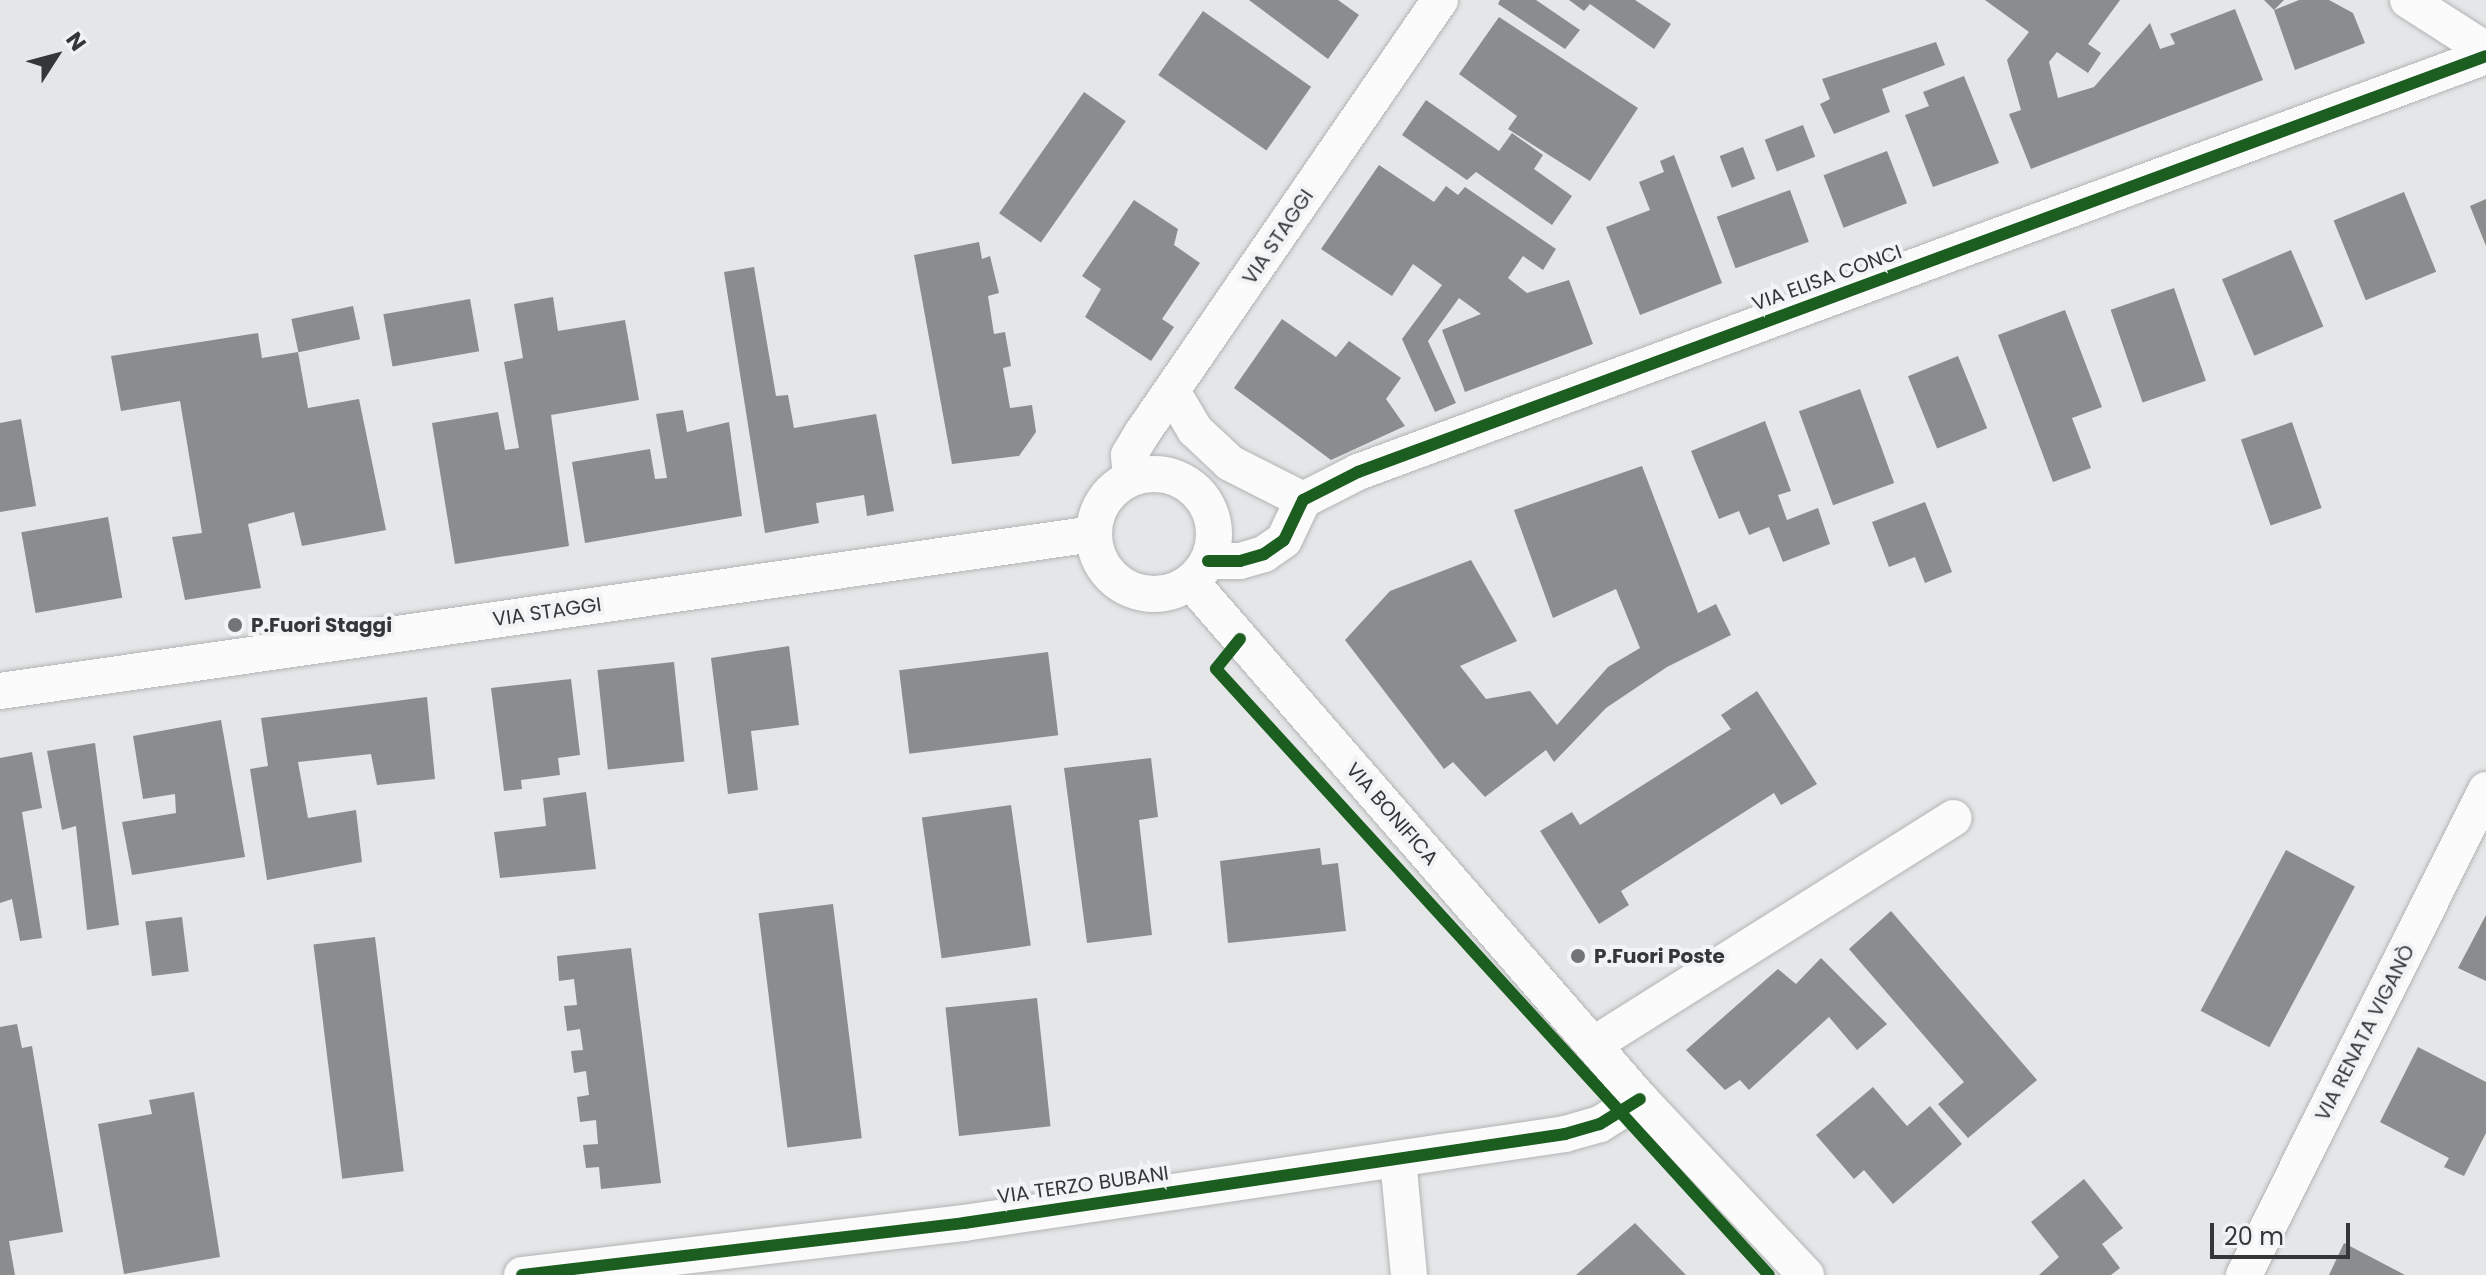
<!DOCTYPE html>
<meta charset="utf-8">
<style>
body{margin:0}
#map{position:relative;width:2486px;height:1275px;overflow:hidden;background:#e4e6e7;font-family:Poppins,sans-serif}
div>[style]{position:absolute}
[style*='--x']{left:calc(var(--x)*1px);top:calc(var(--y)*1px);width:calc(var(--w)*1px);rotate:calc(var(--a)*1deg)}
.building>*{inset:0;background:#8b8c8d;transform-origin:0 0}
.roads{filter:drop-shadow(0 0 2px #b2b4b5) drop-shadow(0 0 2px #b2b4b5)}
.minor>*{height:36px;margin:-18px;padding:0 18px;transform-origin:18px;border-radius:18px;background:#fbfbfb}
.minor>.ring{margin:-18px;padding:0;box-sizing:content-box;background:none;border:36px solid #fbfbfb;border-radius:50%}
.cycleway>*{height:12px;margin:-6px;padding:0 6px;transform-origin:6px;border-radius:6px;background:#1b5e20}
.dots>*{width:22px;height:22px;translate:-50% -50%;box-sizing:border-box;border:4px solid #f1f3f5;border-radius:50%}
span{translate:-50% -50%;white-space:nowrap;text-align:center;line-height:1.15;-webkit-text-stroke:8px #f1f3f5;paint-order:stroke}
.street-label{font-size:20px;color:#353637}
.poi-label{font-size:20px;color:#353637;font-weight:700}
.left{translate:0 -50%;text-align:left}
.north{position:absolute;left:16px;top:16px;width:80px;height:80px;-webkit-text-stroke:6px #f1f3f5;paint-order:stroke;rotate:54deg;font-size:22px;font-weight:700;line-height:32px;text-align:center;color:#353637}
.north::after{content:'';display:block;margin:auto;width:28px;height:36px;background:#353637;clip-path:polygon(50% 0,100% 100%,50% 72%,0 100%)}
.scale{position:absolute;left:2210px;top:1223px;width:140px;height:36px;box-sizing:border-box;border:4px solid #353637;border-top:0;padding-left:10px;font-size:24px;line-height:28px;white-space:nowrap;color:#353637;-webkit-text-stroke:6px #f1f3f5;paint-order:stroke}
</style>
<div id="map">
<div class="building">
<i style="clip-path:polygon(1249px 0,1338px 0,1359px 15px,1328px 59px)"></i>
<i style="clip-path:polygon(1500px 0,1536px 0,1580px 30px,1565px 49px,1498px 4px)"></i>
<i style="clip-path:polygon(1569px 0,1635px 0,1671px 24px,1654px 49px,1590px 4px,1584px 11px)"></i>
<i style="clip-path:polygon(1985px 0,2120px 0,2088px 44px,2101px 53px,2088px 73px,2057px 52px,2049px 62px,2058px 98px,2094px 87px,2150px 23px,2160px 49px,2175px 44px,2170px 34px,2235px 9px,2263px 80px,2031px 169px,2009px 114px,2021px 110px,2007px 60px,2029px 32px)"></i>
<i style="clip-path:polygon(2264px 0,2284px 0,2274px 10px)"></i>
<i style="clip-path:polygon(2299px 0,2329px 0,2353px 13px,2365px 43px,2295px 70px,2274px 10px)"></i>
<i style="left:1203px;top:11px;width:132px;height:78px;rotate:35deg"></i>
<i style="clip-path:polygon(1499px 17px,1638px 108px,1590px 181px,1508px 129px,1517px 116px,1459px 74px)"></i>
<i style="clip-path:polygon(1936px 42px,1945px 65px,1882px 89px,1890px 112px,1834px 134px,1820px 104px,1830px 99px,1822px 79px)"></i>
<i style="clip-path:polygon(1964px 76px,1999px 163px,1933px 187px,1905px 115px,1929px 106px,1923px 92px)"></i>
<i style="left:1084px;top:92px;width:51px;height:148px;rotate:35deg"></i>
<i style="clip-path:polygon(1426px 100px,1499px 151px,1512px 133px,1543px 155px,1534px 169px,1572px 196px,1552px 225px,1476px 172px,1467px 180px,1402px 135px)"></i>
<i style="left:1803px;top:125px;width:34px;height:41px;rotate:69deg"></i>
<i style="left:1743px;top:147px;width:34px;height:25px;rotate:69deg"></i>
<i style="left:1887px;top:151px;width:56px;height:68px;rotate:69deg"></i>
<i style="clip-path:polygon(1674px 155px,1722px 283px,1640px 315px,1606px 227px,1650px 210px,1639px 182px,1664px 172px,1660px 161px)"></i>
<i style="clip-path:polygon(1379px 165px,1434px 202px,1446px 186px,1458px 195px,1465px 187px,1556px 249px,1543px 270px,1523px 256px,1508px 278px,1527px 293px,1569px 280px,1593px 344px,1465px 392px,1442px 330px,1481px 314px,1459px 298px,1428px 341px,1456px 403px,1435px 412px,1402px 339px,1442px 285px,1413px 264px,1392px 296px,1321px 249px)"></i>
<i style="left:1790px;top:190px;width:55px;height:78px;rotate:70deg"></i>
<i style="left:2404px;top:192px;width:86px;height:76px;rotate:68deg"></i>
<i style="clip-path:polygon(2486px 199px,2486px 246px,2470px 206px)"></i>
<i style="clip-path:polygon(1134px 200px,1178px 229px,1174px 245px,1200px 263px,1162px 319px,1174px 327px,1151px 361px,1085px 317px,1101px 289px,1082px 276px)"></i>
<i style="clip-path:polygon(979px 242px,982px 259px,990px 256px,999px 293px,988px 296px,994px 334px,1005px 332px,1011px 366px,1003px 368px,1010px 408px,1032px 405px,1036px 432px,1019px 456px,952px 464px,914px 255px)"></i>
<i style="left:2291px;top:250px;width:83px;height:75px;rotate:67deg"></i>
<i style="clip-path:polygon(754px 267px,776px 396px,788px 395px,794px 428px,876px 414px,894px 511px,867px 516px,864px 495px,816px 503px,819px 523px,765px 533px,724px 272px)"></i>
<i style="left:2174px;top:288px;width:98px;height:67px;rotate:71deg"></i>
<i style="clip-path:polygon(553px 297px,558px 331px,625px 320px,639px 400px,551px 415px,569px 546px,455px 564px,432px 423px,498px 412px,505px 450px,519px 448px,504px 362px,523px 358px,514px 304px)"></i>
<i style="left:470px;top:299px;width:53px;height:88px;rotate:80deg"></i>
<i style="left:353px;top:306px;width:34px;height:63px;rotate:78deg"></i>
<i style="clip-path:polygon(2065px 310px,2102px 407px,2072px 418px,2091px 468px,2053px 482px,1998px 335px)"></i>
<i style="clip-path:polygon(1282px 319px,1336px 357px,1349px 341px,1401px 378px,1386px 399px,1405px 426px,1331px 460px,1234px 388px)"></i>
<i style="clip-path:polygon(258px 333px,262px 358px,298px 352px,308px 408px,359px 399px,386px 530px,302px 546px,294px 512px,248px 524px,261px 588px,185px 600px,172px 537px,202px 533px,180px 401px,121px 411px,111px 356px)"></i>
<i style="left:1958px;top:356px;width:78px;height:54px;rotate:68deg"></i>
<i style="left:1860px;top:389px;width:100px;height:65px;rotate:70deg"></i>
<i style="clip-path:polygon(683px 410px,687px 432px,729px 422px,742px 516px,585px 543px,572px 462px,650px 449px,655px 479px,667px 478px,656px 414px)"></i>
<i style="clip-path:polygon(21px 419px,36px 506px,0 512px,0 423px)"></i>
<i style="clip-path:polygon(1765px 421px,1791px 491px,1778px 495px,1787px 520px,1818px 508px,1830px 544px,1783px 562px,1769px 527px,1749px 535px,1739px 511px,1719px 519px,1691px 451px)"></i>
<i style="left:2292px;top:422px;width:91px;height:54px;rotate:71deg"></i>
<i style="clip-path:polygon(1642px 466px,1698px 613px,1716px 604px,1731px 635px,1667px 667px,1606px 708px,1554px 762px,1546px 750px,1485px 797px,1453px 762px,1444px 769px,1345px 640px,1390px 591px,1471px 560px,1517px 641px,1460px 666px,1486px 699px,1530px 691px,1557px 725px,1608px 667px,1640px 648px,1616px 589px,1553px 618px,1514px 510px)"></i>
<i style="clip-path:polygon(1925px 502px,1952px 572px,1925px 583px,1915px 557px,1889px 567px,1872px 522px)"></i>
<i style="left:108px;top:517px;width:82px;height:88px;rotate:80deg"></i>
<i style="clip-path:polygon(789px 646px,799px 725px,751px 731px,758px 790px,728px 794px,711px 658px)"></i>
<i style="left:1048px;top:652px;width:84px;height:150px;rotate:83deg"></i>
<i style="left:674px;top:662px;width:100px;height:77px;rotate:84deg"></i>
<i style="clip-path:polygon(571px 679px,580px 755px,558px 758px,560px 775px,521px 780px,522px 789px,504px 791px,491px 688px)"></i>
<i style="clip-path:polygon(1757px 691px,1817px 784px,1781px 805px,1774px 793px,1621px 891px,1629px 905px,1599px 924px,1540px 831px,1572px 812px,1580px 825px,1731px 729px,1721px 715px)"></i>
<i style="clip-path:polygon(427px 697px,435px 779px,377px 785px,371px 754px,298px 762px,308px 818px,356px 810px,362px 862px,267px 880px,250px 769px,268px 766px,261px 718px)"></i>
<i style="clip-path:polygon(221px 720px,245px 857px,132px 875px,122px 822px,176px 813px,175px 794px,143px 799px,133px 736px)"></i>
<i style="clip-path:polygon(95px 743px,119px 925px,87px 930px,76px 826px,62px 830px,47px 751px)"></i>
<i style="clip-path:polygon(32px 752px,42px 808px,22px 812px,42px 938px,20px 941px,12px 899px,0 903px,0 758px)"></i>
<i style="clip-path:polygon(1151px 758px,1158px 817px,1139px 820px,1152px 935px,1087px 943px,1064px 768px)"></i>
<i style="clip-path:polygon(586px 792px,596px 869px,500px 878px,494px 832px,546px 826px,543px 798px)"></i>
<i style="left:1011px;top:805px;width:142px;height:90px;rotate:82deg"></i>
<i style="clip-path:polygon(1320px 848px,1322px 865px,1338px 863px,1346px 931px,1228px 943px,1220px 861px)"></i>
<i style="left:2286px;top:850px;width:78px;height:182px;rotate:28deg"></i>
<i style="left:833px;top:904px;width:236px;height:75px;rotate:83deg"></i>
<i style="clip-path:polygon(1891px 911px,2037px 1080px,1968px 1138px,1938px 1104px,1964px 1082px,1849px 949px)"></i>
<i style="clip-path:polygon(2486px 915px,2486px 981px,2458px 968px)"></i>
<i style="left:182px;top:917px;width:55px;height:37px;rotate:83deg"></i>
<i style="left:375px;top:937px;width:236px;height:62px;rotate:83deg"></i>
<i style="clip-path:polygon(631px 948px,661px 1183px,601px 1189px,599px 1167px,586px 1168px,583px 1145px,598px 1144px,596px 1120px,580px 1122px,577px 1097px,589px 1095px,586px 1071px,574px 1073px,571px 1051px,583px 1050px,580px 1029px,567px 1031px,564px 1006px,577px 1005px,574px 979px,559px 981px,557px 956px)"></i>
<i style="clip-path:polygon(1821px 958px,1887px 1024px,1857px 1050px,1829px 1017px,1749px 1090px,1740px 1080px,1725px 1090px,1686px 1050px,1778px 969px,1796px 984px)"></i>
<i style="left:1037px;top:998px;width:129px;height:92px;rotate:84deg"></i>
<i style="clip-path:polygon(17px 1024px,22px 1048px,32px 1046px,63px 1232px,9px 1241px,15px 1275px,0 1275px,0 1027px)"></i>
<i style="clip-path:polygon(2418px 1047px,2486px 1082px,2486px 1133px,2464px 1176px,2444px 1167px,2449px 1158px,2380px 1122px)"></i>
<i style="clip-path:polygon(1873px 1087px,1907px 1126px,1930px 1106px,1962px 1144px,1893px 1204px,1864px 1170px,1854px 1179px,1816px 1135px)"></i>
<i style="clip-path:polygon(194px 1092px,220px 1257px,124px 1274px,98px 1124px,152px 1114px,149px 1100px)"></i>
<i style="clip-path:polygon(2084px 1179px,2123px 1228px,2102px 1244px,2120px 1268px,2111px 1275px,2039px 1275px,2059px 1257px,2031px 1222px)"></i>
<i style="clip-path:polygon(1635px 1223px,1686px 1275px,1576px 1275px)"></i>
<i style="clip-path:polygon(2344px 1243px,2405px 1275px,2329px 1275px)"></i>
</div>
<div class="roads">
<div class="minor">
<i style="--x:2408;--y:0;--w:93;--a:32.7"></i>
<i style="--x:1173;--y:393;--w:43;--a:59.3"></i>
<i style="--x:1195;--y:430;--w:48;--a:43.3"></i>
<i style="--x:1230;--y:463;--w:82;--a:26.9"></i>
<i class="ring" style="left:1094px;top:474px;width:84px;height:84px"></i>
<i style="--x:1131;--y:478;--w:23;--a:-95"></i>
<i style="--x:1129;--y:455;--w:27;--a:-59"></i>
<i style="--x:1143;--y:432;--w:524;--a:-55.49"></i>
<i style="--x:1208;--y:561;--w:32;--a:0"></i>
<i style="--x:1240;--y:561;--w:25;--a:-16"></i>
<i style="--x:1264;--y:554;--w:24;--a:-35"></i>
<i style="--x:1284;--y:540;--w:44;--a:-64.6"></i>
<i style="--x:1303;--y:500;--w:62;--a:-27"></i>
<i style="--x:1358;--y:472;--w:1202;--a:-20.24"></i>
<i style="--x:1191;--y:582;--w:685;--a:49.03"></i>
<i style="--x:1640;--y:1099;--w:242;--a:46.7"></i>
<i style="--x:0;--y:691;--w:1105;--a:-8.17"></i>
<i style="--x:1593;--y:1045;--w:426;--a:-32.2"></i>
<i style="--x:1398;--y:1159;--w:117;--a:84.6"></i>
<i style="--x:522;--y:1275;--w:445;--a:-6.7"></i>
<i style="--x:964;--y:1223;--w:608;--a:-8.42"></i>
<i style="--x:1565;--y:1134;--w:36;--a:-16"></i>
<i style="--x:1600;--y:1124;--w:47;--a:-32"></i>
<i style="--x:2244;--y:1275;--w:542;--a:-63.48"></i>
</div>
</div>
<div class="cycleway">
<i style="--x:1208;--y:561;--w:32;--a:0"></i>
<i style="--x:1240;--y:561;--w:25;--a:-16"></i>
<i style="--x:1264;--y:554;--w:24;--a:-35"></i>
<i style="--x:1284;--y:540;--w:44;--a:-64.6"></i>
<i style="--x:1303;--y:500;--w:62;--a:-27"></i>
<i style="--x:1358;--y:472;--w:1202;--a:-20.24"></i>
<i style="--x:1240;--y:639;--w:38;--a:129"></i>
<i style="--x:1216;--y:669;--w:820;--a:47.62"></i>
<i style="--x:522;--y:1275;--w:445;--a:-6.7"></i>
<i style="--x:964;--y:1223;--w:608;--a:-8.42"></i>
<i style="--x:1565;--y:1134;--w:36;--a:-16"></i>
<i style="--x:1600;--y:1124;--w:47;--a:-32"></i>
</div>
<div class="dots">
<i style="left:235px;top:625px;background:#727475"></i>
<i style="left:1578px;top:956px;background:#727475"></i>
</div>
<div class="street-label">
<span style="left:1278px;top:237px;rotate:-56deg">VIA STAGGI</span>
<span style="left:1827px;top:278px;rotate:-20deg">VIA ELISA CONCI</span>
<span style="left:547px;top:612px;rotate:-8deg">VIA STAGGI</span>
<span style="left:1392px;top:814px;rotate:49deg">VIA BONIFICA</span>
<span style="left:2365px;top:1033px;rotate:-63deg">VIA RENATA VIGANÒ</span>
<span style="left:1083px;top:1185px;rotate:-8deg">VIA TERZO BUBANI</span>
</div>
<div class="poi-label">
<span class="left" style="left:251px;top:625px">P.Fuori Staggi</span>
<span class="left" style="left:1594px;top:956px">P.Fuori Poste</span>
</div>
<div class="north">N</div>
<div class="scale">20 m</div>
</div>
